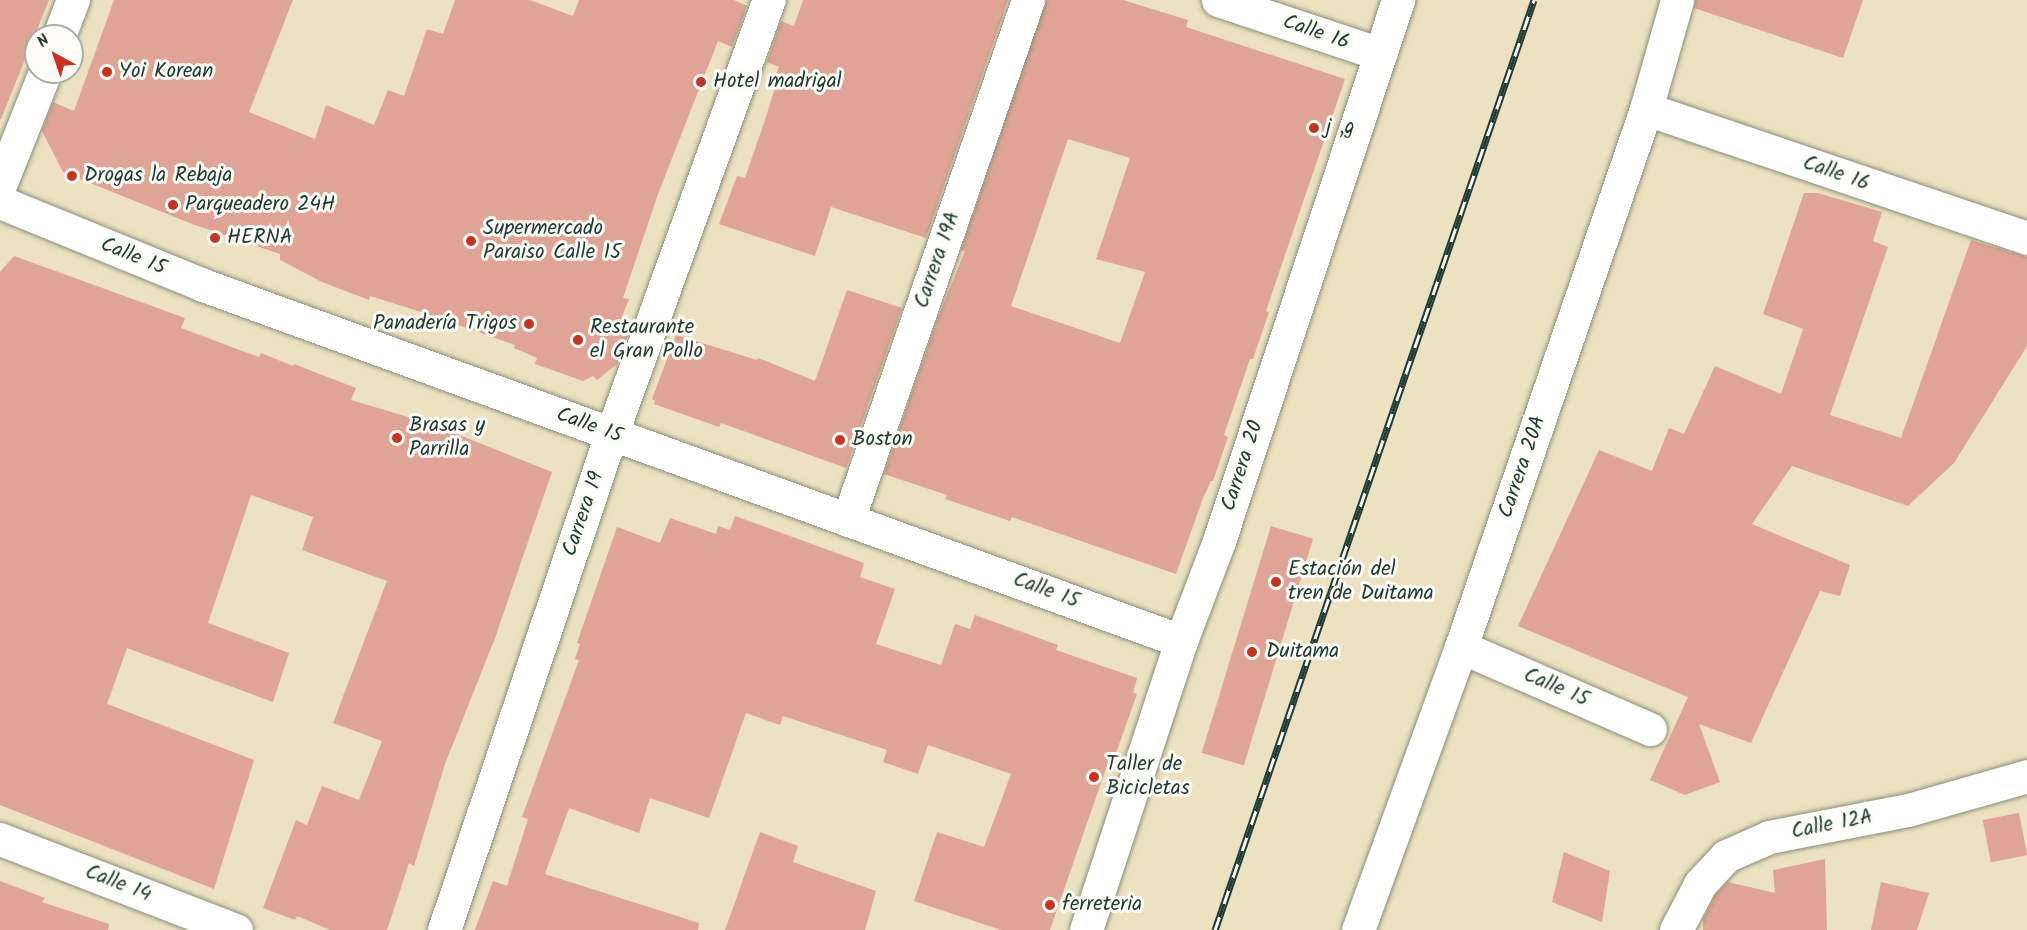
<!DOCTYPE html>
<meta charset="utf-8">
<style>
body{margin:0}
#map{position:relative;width:2027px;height:930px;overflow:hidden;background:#ece1c0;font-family:Kalam,sans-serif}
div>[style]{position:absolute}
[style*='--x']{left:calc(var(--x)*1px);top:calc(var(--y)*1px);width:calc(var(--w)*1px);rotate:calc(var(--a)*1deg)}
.building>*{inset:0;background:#dfa495;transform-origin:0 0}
.roads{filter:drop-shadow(0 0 2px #868f7a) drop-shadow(0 0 2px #868f7a)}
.minor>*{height:33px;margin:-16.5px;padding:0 16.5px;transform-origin:16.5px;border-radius:16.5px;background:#fff}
.rail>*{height:7px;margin-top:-3.5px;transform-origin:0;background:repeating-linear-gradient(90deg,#fdfcf7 0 14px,#1f3d34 0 28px);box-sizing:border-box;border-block:2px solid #1f3d34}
.dots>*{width:16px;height:16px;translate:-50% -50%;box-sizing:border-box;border:3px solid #fdfcf7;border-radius:50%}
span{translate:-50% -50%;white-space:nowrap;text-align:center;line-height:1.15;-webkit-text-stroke:6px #fdfcf7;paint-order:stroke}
.street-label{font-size:21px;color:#1f3d34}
.poi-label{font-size:21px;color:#1f3d34}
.left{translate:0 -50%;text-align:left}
.right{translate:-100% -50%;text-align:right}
.north{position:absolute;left:24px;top:24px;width:60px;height:60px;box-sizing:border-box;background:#fdfcf7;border:2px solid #a4b0a9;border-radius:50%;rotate:320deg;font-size:16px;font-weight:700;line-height:24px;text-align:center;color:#1f3d34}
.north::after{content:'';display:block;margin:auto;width:21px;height:27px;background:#c8321e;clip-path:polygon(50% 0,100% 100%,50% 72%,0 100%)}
</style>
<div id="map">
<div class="building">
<i style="clip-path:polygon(0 0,49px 0,1px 119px,0 119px)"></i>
<i style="clip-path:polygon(114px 0,293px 0,249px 112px,315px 139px,326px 105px,374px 125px,388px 90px,404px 96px,427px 29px,443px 34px,455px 0,530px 0,573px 16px,579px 0,734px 0,747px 6px,732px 47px,718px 41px,658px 194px,623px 298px,629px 299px,622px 317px,633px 321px,617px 364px,597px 380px,593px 376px,583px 381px,535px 364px,537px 358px,514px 348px,515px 345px,421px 312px,370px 296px,369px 300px,322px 282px,280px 260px,280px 254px,192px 224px,63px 172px,42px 131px,53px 102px,74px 111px)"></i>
<i style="clip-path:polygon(803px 0,1008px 0,926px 238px,831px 207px,815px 256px,719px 224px,737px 176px,745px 178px,765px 120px,779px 75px,776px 74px,779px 67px,767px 62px,781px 21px,794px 26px)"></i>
<i style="clip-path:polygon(evenodd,1046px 0,1123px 0,1188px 20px,1186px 27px,1345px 79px,1266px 311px,1269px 312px,1253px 359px,1250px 359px,1224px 435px,1228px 437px,1213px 481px,1211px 481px,1203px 498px,1176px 574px,1012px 517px,1010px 521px,945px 499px,947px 495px,884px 474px,937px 320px,965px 251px,961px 250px,1046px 0,1068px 139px,1130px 158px,1096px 259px,1145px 272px,1120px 343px,1011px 306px,1068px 139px)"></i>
<i style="clip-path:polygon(1695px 0,1863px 0,1843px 58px,1694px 8px)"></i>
<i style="clip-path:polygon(1804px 193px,1818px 193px,1882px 212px,1873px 241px,1888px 247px,1830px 415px,1901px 438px,1971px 240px,2027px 257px,2027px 346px,1954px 463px,1908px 506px,1792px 466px,1752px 524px,1850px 565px,1840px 596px,1820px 591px,1751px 743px,1699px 724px,1720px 782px,1685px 795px,1650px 780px,1688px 697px,1518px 626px,1599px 450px,1652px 471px,1669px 428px,1684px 434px,1715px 366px,1781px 394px,1803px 329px,1763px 314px)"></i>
<i style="clip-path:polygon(14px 256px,185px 318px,181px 328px,259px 357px,261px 353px,293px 366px,294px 364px,356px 388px,351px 400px,432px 424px,552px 472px,495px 638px,445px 764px,414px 866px,409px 863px,387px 930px,330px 930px,297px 916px,295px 920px,263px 908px,296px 820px,307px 825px,322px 786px,359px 800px,382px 741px,333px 723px,387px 581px,302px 550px,313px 517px,251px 495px,208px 623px,289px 653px,273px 702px,127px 648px,107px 704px,254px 760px,214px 889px,0 805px,0 272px)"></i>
<i style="clip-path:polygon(847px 290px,902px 308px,846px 468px,721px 423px,719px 427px,654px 404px,655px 401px,652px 399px,676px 335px,757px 360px,758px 358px,815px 381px)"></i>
<i style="clip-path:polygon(735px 516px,864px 563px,860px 577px,895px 589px,876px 644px,941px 665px,955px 624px,970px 629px,975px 615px,1058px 645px,1056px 650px,1137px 678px,1133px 693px,1137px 694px,1115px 756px,1111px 754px,1050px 930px,1001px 930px,914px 901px,937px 832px,984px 847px,1011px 774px,928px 745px,918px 774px,883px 762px,887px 750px,783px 716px,780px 725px,746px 713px,709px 818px,650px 798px,639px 833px,569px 808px,545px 874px,699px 923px,698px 930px,475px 930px,493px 881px,507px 886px,528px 819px,522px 817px,579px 660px,575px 659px,580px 644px,577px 643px,617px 527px,660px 543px,670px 518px,716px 534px,718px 526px,730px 530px)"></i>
<i style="left:1271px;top:526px;width:44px;height:237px;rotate:17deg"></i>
<i style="left:2019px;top:813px;width:43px;height:37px;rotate:79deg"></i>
<i style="clip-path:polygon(760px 832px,798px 846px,793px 862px,876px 891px,865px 930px,725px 930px)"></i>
<i style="clip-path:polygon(1564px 852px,1610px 871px,1602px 922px,1552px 902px)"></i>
<i style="clip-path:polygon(1825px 859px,1827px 930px,1703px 930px,1703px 919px,1715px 895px,1728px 882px,1775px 893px,1773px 870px)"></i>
<i style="clip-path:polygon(0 881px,45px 898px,42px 902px,109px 924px,108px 930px,0 930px)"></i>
<i style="clip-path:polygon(1881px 882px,1929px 893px,1917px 930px,1871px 930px)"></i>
</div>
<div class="roads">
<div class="minor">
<i style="--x:1218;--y:0;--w:171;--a:18.4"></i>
<i style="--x:59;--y:36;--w:39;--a:-69"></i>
<i style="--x:1646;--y:109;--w:402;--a:18.7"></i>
<i style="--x:0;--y:185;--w:122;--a:-68.3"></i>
<i style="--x:0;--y:202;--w:219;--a:22.2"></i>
<i style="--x:203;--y:285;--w:1041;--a:20"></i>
<i style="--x:848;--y:520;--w:550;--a:-70.91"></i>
<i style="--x:1461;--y:647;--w:206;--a:23.5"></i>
<i style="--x:0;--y:839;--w:253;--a:21.1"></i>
<i style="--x:444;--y:930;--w:504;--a:-71.39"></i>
<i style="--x:605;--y:452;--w:481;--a:-70.1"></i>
<i style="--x:1086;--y:930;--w:304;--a:-71.8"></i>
<i style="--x:1181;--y:641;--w:107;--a:-69.2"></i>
<i style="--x:1219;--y:541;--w:570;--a:-71.69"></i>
<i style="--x:1358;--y:930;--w:301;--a:-70"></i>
<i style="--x:1461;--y:647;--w:569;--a:-71.02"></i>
<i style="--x:1646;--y:109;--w:113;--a:-74.1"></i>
<i style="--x:1676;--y:930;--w:52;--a:-62.4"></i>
<i style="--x:1700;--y:884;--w:38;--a:-47"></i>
<i style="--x:1726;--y:856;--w:47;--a:-23.8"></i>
<i style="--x:1769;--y:837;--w:142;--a:-11"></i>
<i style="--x:1908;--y:810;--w:124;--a:-15.9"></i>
</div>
</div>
<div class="rail">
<i style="--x:1215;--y:930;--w:983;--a:-71.07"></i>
</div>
<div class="dots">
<i style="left:107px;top:72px;background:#c8321e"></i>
<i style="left:701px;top:82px;background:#c8321e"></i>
<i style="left:1314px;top:128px;background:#c8321e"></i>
<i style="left:72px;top:176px;background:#c8321e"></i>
<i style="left:173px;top:205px;background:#c8321e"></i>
<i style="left:215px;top:238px;background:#c8321e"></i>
<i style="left:471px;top:241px;background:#c8321e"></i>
<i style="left:529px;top:324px;background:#c8321e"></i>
<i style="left:578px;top:340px;background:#c8321e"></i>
<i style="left:397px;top:438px;background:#c8321e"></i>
<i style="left:840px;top:440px;background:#c8321e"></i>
<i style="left:1276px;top:582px;background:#c8321e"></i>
<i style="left:1252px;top:652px;background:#c8321e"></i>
<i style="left:1094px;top:777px;background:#c8321e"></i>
<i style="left:1050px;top:905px;background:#c8321e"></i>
</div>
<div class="street-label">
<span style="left:1316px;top:33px;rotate:19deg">Calle 16</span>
<span style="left:1836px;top:174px;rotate:19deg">Calle 16</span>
<span style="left:133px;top:257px;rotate:22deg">Calle 15</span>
<span style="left:938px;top:260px;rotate:-71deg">Carrera 19A</span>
<span style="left:589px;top:426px;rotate:20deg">Calle 15</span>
<span style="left:1243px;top:466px;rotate:-72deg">Carrera 20</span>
<span style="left:1523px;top:467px;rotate:-71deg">Carrera 20A</span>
<span style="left:584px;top:514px;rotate:-71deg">Carrera 19</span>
<span style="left:1046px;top:591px;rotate:20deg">Calle 15</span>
<span style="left:1556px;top:688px;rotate:23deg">Calle 15</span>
<span style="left:1832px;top:825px;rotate:-11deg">Calle 12A</span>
<span style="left:118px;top:884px;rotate:21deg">Calle 14</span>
</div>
<div class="poi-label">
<span class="left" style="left:119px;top:72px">Yoi Korean</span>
<span class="left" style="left:713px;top:82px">Hotel madrigal</span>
<span class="left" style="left:1326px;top:128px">j ,g</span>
<span class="left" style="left:84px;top:176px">Drogas la Rebaja</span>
<span class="left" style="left:185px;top:205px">Parqueadero 24H</span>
<span class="left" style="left:483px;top:241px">Supermercado<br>Paraiso Calle 15</span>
<span class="left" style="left:227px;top:238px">HERNA</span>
<span class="right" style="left:517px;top:324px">Panadería Trigos</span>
<span class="left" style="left:590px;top:340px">Restaurante<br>el Gran Pollo</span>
<span class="left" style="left:409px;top:438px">Brasas y<br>Parrilla</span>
<span class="left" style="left:852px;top:440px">Boston</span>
<span class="left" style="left:1288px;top:582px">Estación del<br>tren de Duitama</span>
<span class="left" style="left:1266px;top:652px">Duitama</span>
<span class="left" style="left:1106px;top:777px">Taller de<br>Bicicletas</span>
<span class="left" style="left:1062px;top:905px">ferreteria</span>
</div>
<div class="north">N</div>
</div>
